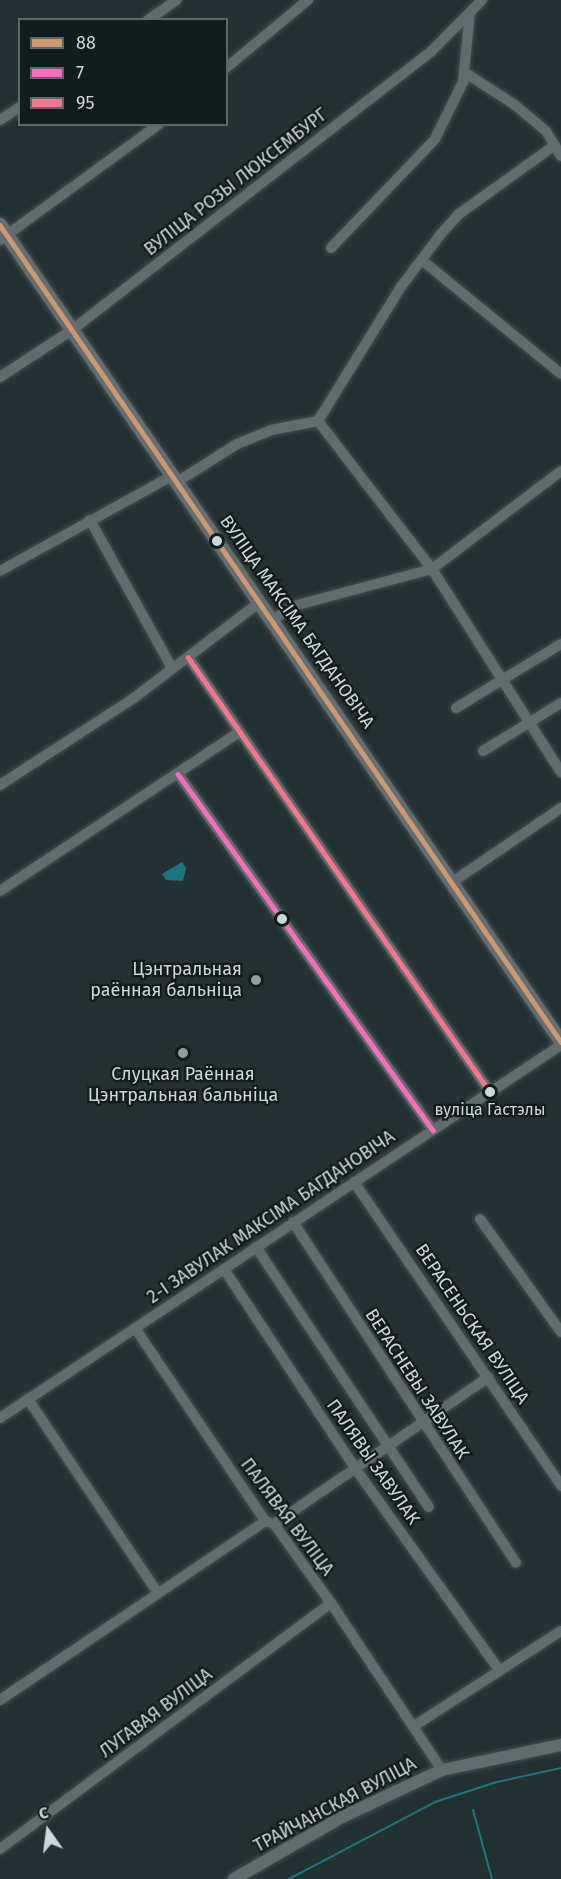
<!DOCTYPE html>
<meta charset="utf-8">
<style>
body{margin:0}
#map{position:relative;width:561px;height:1879px;overflow:hidden;background:#233133;font-family:"Fira Sans",sans-serif}
div>[style]{position:absolute}
[style*='--x']{left:calc(var(--x)*1px);top:calc(var(--y)*1px);width:calc(var(--w)*1px);rotate:calc(var(--a)*1deg)}
.water>*{inset:0;background:#19787f}
.stream>*{height:2px;margin:-1px;padding:0 1px;transform-origin:1px;border-radius:1px;background:#19787f}
.roads{filter:drop-shadow(0 0 2px #424e4f) drop-shadow(0 0 2px #424e4f)}
.minor>*{height:10px;margin:-5px;padding:0 5px;transform-origin:5px;border-radius:5px;background:#606c6d}
.tertiary>*{height:12px;margin:-6px;padding:0 6px;transform-origin:6px;border-radius:6px;background:#606c6d}
.secondary>*{height:14px;margin:-7px;padding:0 7px;transform-origin:7px;border-radius:7px;background:#656d71}
.bus-1>*{height:4.5px;margin:-2.25px;padding:0 2.25px;transform-origin:2.25px;border-radius:2.25px;background:#cd976f}
.bus-2>*{height:4.5px;margin:-2.25px;padding:0 2.25px;transform-origin:2.25px;border-radius:2.25px;background:#fb6dba}
.bus-3>*{height:4.5px;margin:-2.25px;padding:0 2.25px;transform-origin:2.25px;border-radius:2.25px;background:#fc738d}
.dots>*{width:16px;height:16px;translate:-50% -50%;box-sizing:border-box;border:3px solid #111c1d;border-radius:50%}
span{translate:-50% -50%;white-space:nowrap;text-align:center;line-height:1.15;-webkit-text-stroke:4.5px #111c1d;paint-order:stroke}
.bus-label{font-size:16px;color:#c9d8d9}
.street-label{font-size:18px;color:#c9d8d9}
.poi-label{font-size:18px;color:#c9d8d9}
.right{translate:-100% -50%;text-align:right}
.legend{position:absolute;left:18px;top:18px;width:210px;height:108px;box-sizing:border-box;background:#111c1d;border:2px solid #5b6768;margin:0;padding:8px 10px;list-style:none;font-size:18px;color:#c9d8d9}
.legend li{display:flex;align-items:center;gap:12px;height:30px}
.legend b{width:30px;border:2px solid #5b6768}
.north{position:absolute;left:18px;top:1801px;width:60px;height:60px;-webkit-text-stroke:4px #111c1d;paint-order:stroke;rotate:346deg;font-size:16px;font-weight:700;line-height:24px;text-align:center;color:#c9d8d9}
.north::after{content:'';display:block;margin:auto;width:21px;height:27px;background:#c9d8d9;clip-path:polygon(50% 0,100% 100%,50% 72%,0 100%)}
</style>
<div id="map">
<div class="water">
<i style="clip-path:polygon(182px 862px,186px 868px,183px 881px,166px 880px,162px 874px)"></i>
</div>
<div class="stream">
<i style="--x:473;--y:1810;--w:72;--a:74.6"></i>
<i style="--x:289;--y:1879;--w:165;--a:-27.8"></i>
<i style="--x:435;--y:1802;--w:65;--a:-17.9"></i>
<i style="--x:497;--y:1782;--w:66;--a:-12.3"></i>
</div>
<div class="roads">
<div class="minor">
<i style="--x:148;--y:20;--w:35;--a:-35"></i>
<i style="--x:226;--y:68;--w:107;--a:-39.7"></i>
<i style="--x:464;--y:72;--w:61;--a:32.9"></i>
<i style="--x:515;--y:105;--w:40;--a:40"></i>
<i style="--x:546;--y:131;--w:29;--a:59"></i>
<i style="--x:0;--y:120;--w:24;--a:-33"></i>
<i style="--x:0;--y:240;--w:197;--a:-36.1"></i>
<i style="--x:331;--y:248;--w:151;--a:-46.3"></i>
<i style="--x:435;--y:139;--w:64;--a:-63.8"></i>
<i style="--x:463;--y:82;--w:70;--a:-84.3"></i>
<i style="--x:423;--y:261;--w:178;--a:39.3"></i>
<i style="--x:0;--y:377;--w:86;--a:-33.1"></i>
<i style="--x:72;--y:330;--w:454;--a:-37.8"></i>
<i style="--x:431;--y:52;--w:73;--a:-45.6"></i>
<i style="--x:318;--y:421;--w:187;--a:52.4"></i>
<i style="--x:432;--y:569;--w:241;--a:57.6"></i>
<i style="--x:177;--y:482;--w:71;--a:-32.3"></i>
<i style="--x:237;--y:444;--w:37;--a:-22"></i>
<i style="--x:271;--y:430;--w:48;--a:-10.8"></i>
<i style="--x:318;--y:421;--w:156;--a:-58.3"></i>
<i style="--x:400;--y:288;--w:68;--a:-52.8"></i>
<i style="--x:441;--y:234;--w:27;--a:-48"></i>
<i style="--x:459;--y:214;--w:118;--a:-35.7"></i>
<i style="--x:90;--y:520;--w:169;--a:61"></i>
<i style="--x:0;--y:571;--w:198;--a:-29"></i>
<i style="--x:272;--y:620;--w:29;--a:-31"></i>
<i style="--x:297;--y:605;--w:140;--a:-14.9"></i>
<i style="--x:432;--y:569;--w:162;--a:-37.2"></i>
<i style="--x:188;--y:657;--w:530;--a:55.23"></i>
<i style="--x:456;--y:708;--w:123;--a:-31.4"></i>
<i style="--x:483;--y:751;--w:92;--a:-31.6"></i>
<i style="--x:178;--y:774;--w:438;--a:54.4"></i>
<i style="--x:0;--y:785;--w:160;--a:-33"></i>
<i style="--x:134;--y:698;--w:158;--a:-37.3"></i>
<i style="--x:454;--y:881;--w:130;--a:-34.3"></i>
<i style="--x:0;--y:891;--w:287;--a:-33.6"></i>
<i style="--x:354;--y:1182;--w:368;--a:55.7"></i>
<i style="--x:480;--y:1219;--w:139;--a:54.4"></i>
<i style="--x:293;--y:1222;--w:407;--a:56.8"></i>
<i style="--x:256;--y:1247;--w:312;--a:56.4"></i>
<i style="--x:224;--y:1269;--w:238;--a:56.6"></i>
<i style="--x:355;--y:1468;--w:249;--a:54.5"></i>
<i style="--x:135;--y:1328;--w:233;--a:56"></i>
<i style="--x:265;--y:1521;--w:9;--a:18"></i>
<i style="--x:274;--y:1524;--w:97;--a:54.2"></i>
<i style="--x:331;--y:1603;--w:201;--a:56.4"></i>
<i style="--x:28;--y:1399;--w:232;--a:56.2"></i>
<i style="--x:0;--y:1418;--w:674;--a:-33.62"></i>
<i style="--x:274;--y:1524;--w:260;--a:-34.4"></i>
<i style="--x:0;--y:1700;--w:320;--a:-34"></i>
<i style="--x:414;--y:1726;--w:175;--a:-32.9"></i>
<i style="--x:0;--y:1849;--w:412;--a:-36.6"></i>
</div>
<div class="tertiary">
<i style="--x:234;--y:1879;--w:125;--a:-29.9"></i>
<i style="--x:342;--y:1817;--w:110;--a:-25.2"></i>
<i style="--x:442;--y:1770;--w:122;--a:-11.9"></i>
</div>
<div class="secondary">
<i style="--x:0;--y:225;--w:991;--a:55.52"></i>
</div>
</div>
<div class="bus-1">
<i style="--x:0;--y:225;--w:991;--a:55.52"></i>
</div>
<div class="bus-2">
<i style="--x:178;--y:774;--w:438;--a:54.4"></i>
</div>
<div class="bus-3">
<i style="--x:188;--y:657;--w:530;--a:55.23"></i>
</div>
<div class="dots">
<i style="left:217px;top:541px;background:#c9d8d9"></i>
<i style="left:282px;top:919px;background:#c9d8d9"></i>
<i style="left:256px;top:980px;background:#8f9e9f"></i>
<i style="left:183px;top:1053px;background:#8f9e9f"></i>
<i style="left:490px;top:1092px;background:#c9d8d9"></i>
</div>
<div class="bus-label">
<span style="left:490px;top:1110px">вуліца Гастэлы</span>
</div>
<div class="street-label">
<span style="left:236px;top:182px;rotate:-38deg">ВУЛІЦА РОЗЫ ЛЮКСЕМБУРГ</span>
<span style="left:297px;top:622px;rotate:55deg">ВУЛІЦА МАКСІМА БАГДАНОВІЧА</span>
<span style="left:271px;top:1217px;rotate:-34deg">2-І ЗАВУЛАК МАКСІМА БАГДАНОВІЧА</span>
<span style="left:472px;top:1324px;rotate:56deg">ВЕРАСЕНЬСКАЯ ВУЛІЦА</span>
<span style="left:417px;top:1384px;rotate:57deg">ВЕРАСНЕВЫ ЗАВУЛАК</span>
<span style="left:373px;top:1462px;rotate:55deg">ПАЛЯВЫ ЗАВУЛАК</span>
<span style="left:287px;top:1517px;rotate:53deg">ПАЛЯВАЯ ВУЛІЦА</span>
<span style="left:156px;top:1713px;rotate:-37deg">ЛУГАВАЯ ВУЛІЦА</span>
<span style="left:335px;top:1805px;rotate:-28deg">ТРАЙЧАНСКАЯ ВУЛІЦА</span>
</div>
<div class="poi-label">
<span class="right" style="left:242px;top:980px">Цэнтральная<br>раённая бальніца</span>
<span style="left:183px;top:1085px">Слуцкая Раённая<br>Цэнтральная бальніца</span>
</div>
<ul class="legend">
<li><b style="height:8px;background:#cd976f"></b>88</li>
<li><b style="height:8px;background:#fb6dba"></b>7</li>
<li><b style="height:8px;background:#fc738d"></b>95</li>
</ul>
<div class="north">С</div>
</div>
